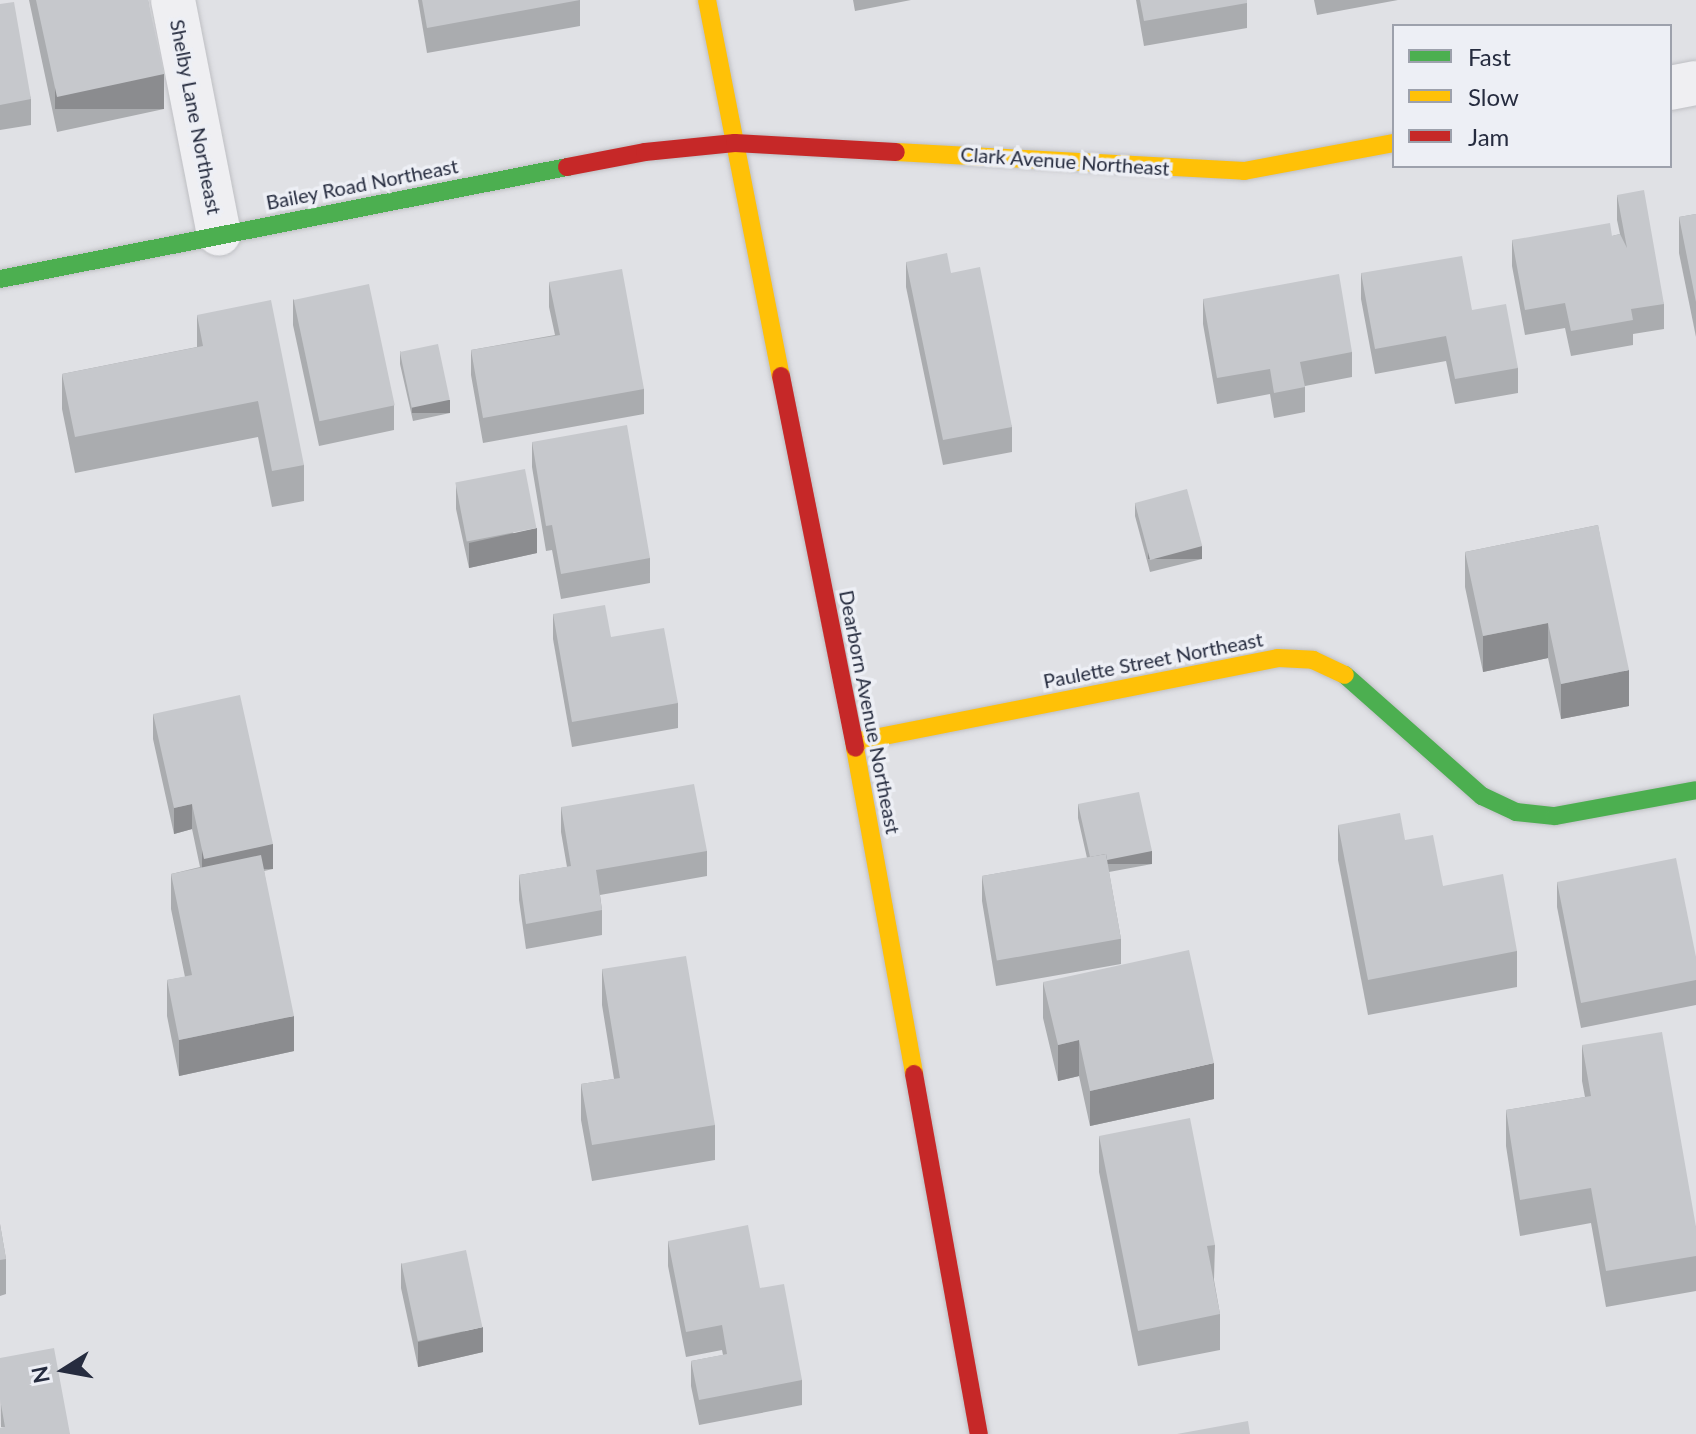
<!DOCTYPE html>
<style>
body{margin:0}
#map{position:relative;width:1696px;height:1434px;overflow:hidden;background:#e0e1e5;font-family:Lato,sans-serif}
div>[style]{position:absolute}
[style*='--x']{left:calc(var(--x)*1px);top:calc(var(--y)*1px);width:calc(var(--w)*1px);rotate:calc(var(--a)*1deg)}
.roads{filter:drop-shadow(0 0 2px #bebfc3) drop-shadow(0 0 2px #bebfc3)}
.street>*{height:44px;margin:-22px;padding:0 22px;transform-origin:22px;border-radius:22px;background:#efeff2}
.fast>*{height:18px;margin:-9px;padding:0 9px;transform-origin:9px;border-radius:9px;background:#4caf50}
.slow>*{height:18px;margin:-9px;padding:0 9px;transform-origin:9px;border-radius:9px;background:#ffc107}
.jam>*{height:18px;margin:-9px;padding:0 9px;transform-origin:9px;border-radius:9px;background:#c62828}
.wall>*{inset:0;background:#aaacaf}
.shaded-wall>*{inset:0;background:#8b8c8f;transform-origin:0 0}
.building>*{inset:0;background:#c6c8cc;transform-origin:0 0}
span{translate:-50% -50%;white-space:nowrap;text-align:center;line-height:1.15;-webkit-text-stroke:7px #edeff5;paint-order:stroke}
.street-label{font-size:20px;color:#262c3f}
.legend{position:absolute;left:1392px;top:24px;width:280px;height:144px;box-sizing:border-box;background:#edeff5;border:2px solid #9da1ac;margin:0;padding:10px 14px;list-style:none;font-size:24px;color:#262c3f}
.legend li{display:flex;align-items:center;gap:16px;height:40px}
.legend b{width:40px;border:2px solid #9da1ac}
.north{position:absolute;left:24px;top:1330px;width:80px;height:80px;-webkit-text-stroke:6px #edeff5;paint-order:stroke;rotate:259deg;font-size:22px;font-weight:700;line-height:32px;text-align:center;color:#262c3f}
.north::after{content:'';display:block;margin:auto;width:28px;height:36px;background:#262c3f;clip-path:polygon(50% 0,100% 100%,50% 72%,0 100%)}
</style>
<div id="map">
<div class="roads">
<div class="street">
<i style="--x:173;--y:0;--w:238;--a:78.9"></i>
<i style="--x:1670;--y:88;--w:26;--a:-11"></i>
</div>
<div class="fast">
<i style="--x:0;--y:279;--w:578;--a:-11.17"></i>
<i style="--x:1345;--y:675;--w:183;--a:41.5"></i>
<i style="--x:1482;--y:796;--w:38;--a:25"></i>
<i style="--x:1516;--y:812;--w:39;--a:6"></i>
<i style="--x:1555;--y:816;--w:143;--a:-10.4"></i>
</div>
<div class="slow">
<i style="--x:707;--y:0;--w:383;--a:78.9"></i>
<i style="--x:896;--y:152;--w:349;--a:3.1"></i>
<i style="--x:1244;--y:171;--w:153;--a:-10.6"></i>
<i style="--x:854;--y:742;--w:432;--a:-11.2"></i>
<i style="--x:1278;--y:658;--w:35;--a:3"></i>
<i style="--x:1313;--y:660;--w:35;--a:25"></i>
<i style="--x:855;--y:748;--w:331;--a:79.7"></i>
</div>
<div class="jam">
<i style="--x:567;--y:167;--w:79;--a:-10.9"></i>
<i style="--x:645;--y:152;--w:90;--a:-5.7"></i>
<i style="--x:735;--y:143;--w:161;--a:3.2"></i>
<i style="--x:781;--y:376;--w:379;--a:78.7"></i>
<i style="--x:914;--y:1074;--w:366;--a:79.8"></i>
</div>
</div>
<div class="wall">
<i style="clip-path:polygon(29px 0,148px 0,164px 109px,57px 132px)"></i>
<i style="clip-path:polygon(418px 0,580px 0,580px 26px,427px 53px)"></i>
<i style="clip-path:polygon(853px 0,911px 0,855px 11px)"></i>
<i style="clip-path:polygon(1136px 0,1247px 0,1247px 28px,1144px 46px)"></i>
<i style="clip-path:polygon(1314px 0,1398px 0,1317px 15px)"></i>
<i style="clip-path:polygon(0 4px,31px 99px,31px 125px,0 130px)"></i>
<i style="clip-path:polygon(1617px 195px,1664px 304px,1664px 329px,1633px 334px,1633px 345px,1571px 356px,1565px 328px,1525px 335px,1512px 266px,1512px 240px,1612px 236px,1620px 234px,1617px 220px)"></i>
<i style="clip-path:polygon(1696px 214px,1696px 337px,1679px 253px,1679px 217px)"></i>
<i style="clip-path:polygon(906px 262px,951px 273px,1012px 427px,1012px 452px,943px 465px,906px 287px)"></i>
<i style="clip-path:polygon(1361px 273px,1472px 310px,1518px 368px,1518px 393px,1455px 404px,1446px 361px,1375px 374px,1361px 299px)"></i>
<i style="clip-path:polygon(549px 282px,644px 389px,644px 414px,483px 443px,471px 375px,471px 350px,555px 335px,549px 307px)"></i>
<i style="clip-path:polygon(293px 299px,394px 405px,394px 430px,319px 446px,293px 325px)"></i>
<i style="clip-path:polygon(1203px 299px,1352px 352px,1352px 377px,1305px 386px,1305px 412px,1274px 418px,1270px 394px,1217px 404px,1203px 324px)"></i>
<i style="clip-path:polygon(197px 315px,304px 465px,304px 501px,272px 507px,258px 437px,75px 473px,62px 409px,62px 374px,197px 347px)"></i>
<i style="clip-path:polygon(400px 351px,450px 413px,413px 421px,400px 364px)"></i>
<i style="clip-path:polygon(532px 442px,650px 558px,650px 583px,561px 599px,552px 550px,546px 551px,532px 467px)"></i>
<i style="clip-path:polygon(456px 484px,537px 553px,469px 568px,456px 509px)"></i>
<i style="clip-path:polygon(1135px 503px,1202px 559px,1150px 572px,1135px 516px)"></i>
<i style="clip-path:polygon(1598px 525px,1629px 706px,1561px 719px,1548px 658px,1483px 672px,1465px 587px,1465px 552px)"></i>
<i style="clip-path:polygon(553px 614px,611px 637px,678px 703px,678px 728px,572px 747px,553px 639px)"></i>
<i style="clip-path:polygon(153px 714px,273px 869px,264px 871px,294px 1051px,179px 1076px,167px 1016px,167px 980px,185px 977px,171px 909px,171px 874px,200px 867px,192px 829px,174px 834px,153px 739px)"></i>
<i style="clip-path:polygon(1078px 804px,1152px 864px,1109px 872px,1121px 939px,1121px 964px,996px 986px,982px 901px,982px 876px,1087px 858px,1078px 818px)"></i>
<i style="clip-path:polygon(561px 807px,707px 851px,707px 876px,600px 895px,602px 910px,602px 935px,526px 949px,519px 900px,519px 875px,567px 867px,561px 832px)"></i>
<i style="clip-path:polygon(1338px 825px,1443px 886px,1517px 951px,1517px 987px,1368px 1015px,1338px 860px)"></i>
<i style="clip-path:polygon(1557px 882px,1696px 957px,1696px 1005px,1581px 1028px,1557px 907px)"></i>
<i style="clip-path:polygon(602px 969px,715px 1125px,715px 1160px,592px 1181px,581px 1120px,581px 1084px,614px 1079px,602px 1005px)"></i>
<i style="clip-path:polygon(1043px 982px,1214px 1099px,1090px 1126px,1079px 1076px,1058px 1081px,1043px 1018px)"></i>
<i style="clip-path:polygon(1582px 1045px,1696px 1227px,1696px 1291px,1606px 1307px,1591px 1223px,1520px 1236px,1506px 1146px,1506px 1110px,1585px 1097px,1582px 1081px)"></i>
<i style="clip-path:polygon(1099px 1136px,1215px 1245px,1214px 1280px,1220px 1314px,1220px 1350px,1138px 1366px,1099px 1172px)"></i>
<i style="clip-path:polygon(0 1224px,6px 1259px,6px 1294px,0 1296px)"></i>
<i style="clip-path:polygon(668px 1241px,802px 1380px,802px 1405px,699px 1425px,691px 1386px,691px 1361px,723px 1355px,722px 1350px,686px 1357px,668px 1266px)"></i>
<i style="clip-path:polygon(401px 1263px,483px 1352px,418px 1367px,401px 1288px)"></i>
<i style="clip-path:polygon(0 1358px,70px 1434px,1px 1427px)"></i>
</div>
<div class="shaded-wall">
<i style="left:164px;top:74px;width:35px;height:109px;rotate:90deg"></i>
<i style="left:450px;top:400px;width:13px;height:38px;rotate:90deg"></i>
<i style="clip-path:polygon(537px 528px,537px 553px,469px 568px,469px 543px)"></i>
<i style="left:1202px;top:546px;width:13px;height:54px;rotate:90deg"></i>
<i style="clip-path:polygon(1548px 623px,1548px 658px,1483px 672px,1483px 636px)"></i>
<i style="clip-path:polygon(1629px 670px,1629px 706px,1561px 719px,1561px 684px)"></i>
<i style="clip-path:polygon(192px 804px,192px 829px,174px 834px,174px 808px)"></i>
<i style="left:273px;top:844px;width:25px;height:71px;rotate:90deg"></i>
<i style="left:1152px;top:851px;width:13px;height:62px;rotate:90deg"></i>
<i style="clip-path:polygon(294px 1016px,294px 1051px,179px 1076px,179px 1040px)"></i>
<i style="clip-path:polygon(1079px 1040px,1079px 1076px,1058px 1081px,1058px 1045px)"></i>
<i style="clip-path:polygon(1214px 1063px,1214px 1099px,1090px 1126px,1090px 1091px)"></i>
<i style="clip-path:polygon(483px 1327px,483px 1352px,418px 1367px,418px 1342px)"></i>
</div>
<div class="building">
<i style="clip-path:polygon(36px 0,148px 0,164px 74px,57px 97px)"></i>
<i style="clip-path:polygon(422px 0,580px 0,427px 28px)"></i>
<i style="clip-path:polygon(1140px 0,1247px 0,1247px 3px,1144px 21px)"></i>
<i style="clip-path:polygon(14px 2px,31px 99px,0 105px,0 4px)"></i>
<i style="clip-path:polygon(1644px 190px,1664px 304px,1631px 309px,1633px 320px,1571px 331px,1565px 303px,1525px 310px,1512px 240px,1610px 223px,1612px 236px,1620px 234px,1627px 248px,1617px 195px)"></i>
<i style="clip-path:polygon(1696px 214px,1696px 302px,1679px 217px)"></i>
<i style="clip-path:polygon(947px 253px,951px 273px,980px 267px,1012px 427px,943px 440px,906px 262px)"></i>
<i style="clip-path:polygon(1462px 256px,1472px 310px,1506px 304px,1518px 368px,1455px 379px,1446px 336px,1375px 349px,1361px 273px)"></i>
<i style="clip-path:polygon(622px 269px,644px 389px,483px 418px,471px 350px,560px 335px,549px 282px)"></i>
<i style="clip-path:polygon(1339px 274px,1352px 352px,1300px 362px,1305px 387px,1274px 393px,1270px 369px,1217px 378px,1203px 299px)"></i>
<i style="left:369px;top:284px;width:124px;height:77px;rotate:78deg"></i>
<i style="clip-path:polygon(271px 300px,304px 465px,272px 471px,258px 401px,75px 437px,62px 374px,203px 346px,197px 315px)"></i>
<i style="left:438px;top:344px;width:57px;height:39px;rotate:78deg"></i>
<i style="clip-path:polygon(627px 425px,650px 558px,561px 574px,552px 525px,546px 526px,532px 442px)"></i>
<i style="left:525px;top:469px;width:60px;height:71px;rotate:79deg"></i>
<i style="left:1187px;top:489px;width:59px;height:54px;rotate:75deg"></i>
<i style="clip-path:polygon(1598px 525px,1629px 670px,1561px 684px,1548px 623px,1483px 636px,1465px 552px)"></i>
<i style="clip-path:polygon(605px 605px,611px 637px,664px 628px,678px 703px,572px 722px,553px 614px)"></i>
<i style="clip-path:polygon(240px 695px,273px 844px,204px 859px,192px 804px,174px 808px,153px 714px)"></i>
<i style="clip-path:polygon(694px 784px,707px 851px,596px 870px,602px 910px,526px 924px,519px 875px,571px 866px,561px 807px)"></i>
<i style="clip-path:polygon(1139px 792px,1152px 851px,1107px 860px,1106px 854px,1090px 857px,1078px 804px)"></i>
<i style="clip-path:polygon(1400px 813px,1405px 840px,1433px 835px,1443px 886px,1503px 874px,1517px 951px,1368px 980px,1338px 825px)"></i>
<i style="left:1106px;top:854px;width:86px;height:126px;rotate:80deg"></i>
<i style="clip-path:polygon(261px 855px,294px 1016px,179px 1040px,167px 980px,192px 975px,171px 874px)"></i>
<i style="clip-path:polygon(1676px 858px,1696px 957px,1696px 980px,1581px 1003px,1557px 882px)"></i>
<i style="clip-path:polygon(1189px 950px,1214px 1063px,1090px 1091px,1079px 1040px,1058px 1045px,1043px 982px)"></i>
<i style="clip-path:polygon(686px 956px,715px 1125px,592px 1145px,581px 1084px,620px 1078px,602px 969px)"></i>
<i style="clip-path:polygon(1662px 1032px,1696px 1227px,1696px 1256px,1606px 1271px,1591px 1188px,1520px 1200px,1506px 1110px,1591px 1096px,1582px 1045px)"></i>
<i style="clip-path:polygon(1190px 1118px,1215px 1245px,1207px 1246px,1220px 1314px,1138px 1331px,1099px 1136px)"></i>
<i style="clip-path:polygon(0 1224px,6px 1259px,0 1260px)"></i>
<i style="clip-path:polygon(748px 1225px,760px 1288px,784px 1284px,802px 1380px,699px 1400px,691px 1361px,727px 1354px,722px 1325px,686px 1332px,668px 1241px)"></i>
<i style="left:466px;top:1250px;width:79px;height:66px;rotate:78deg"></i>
<i style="clip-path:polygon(54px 1348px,70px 1434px,0 1434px,0 1428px,5px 1427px,0 1399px,0 1358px)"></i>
<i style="clip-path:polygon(1248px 1421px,1250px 1434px,1177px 1434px)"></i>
</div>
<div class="street-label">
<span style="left:196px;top:117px;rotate:79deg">Shelby Lane Northeast</span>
<span style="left:1065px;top:161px;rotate:4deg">Clark Avenue Northeast</span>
<span style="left:362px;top:184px;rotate:-11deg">Bailey Road Northeast</span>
<span style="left:1153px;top:660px;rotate:-11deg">Paulette Street Northeast</span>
<span style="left:870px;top:712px;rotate:79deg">Dearborn Avenue Northeast</span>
</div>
<ul class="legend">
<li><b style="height:10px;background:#4caf50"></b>Fast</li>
<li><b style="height:10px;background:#ffc107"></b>Slow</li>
<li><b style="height:10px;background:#c62828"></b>Jam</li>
</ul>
<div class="north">N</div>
</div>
